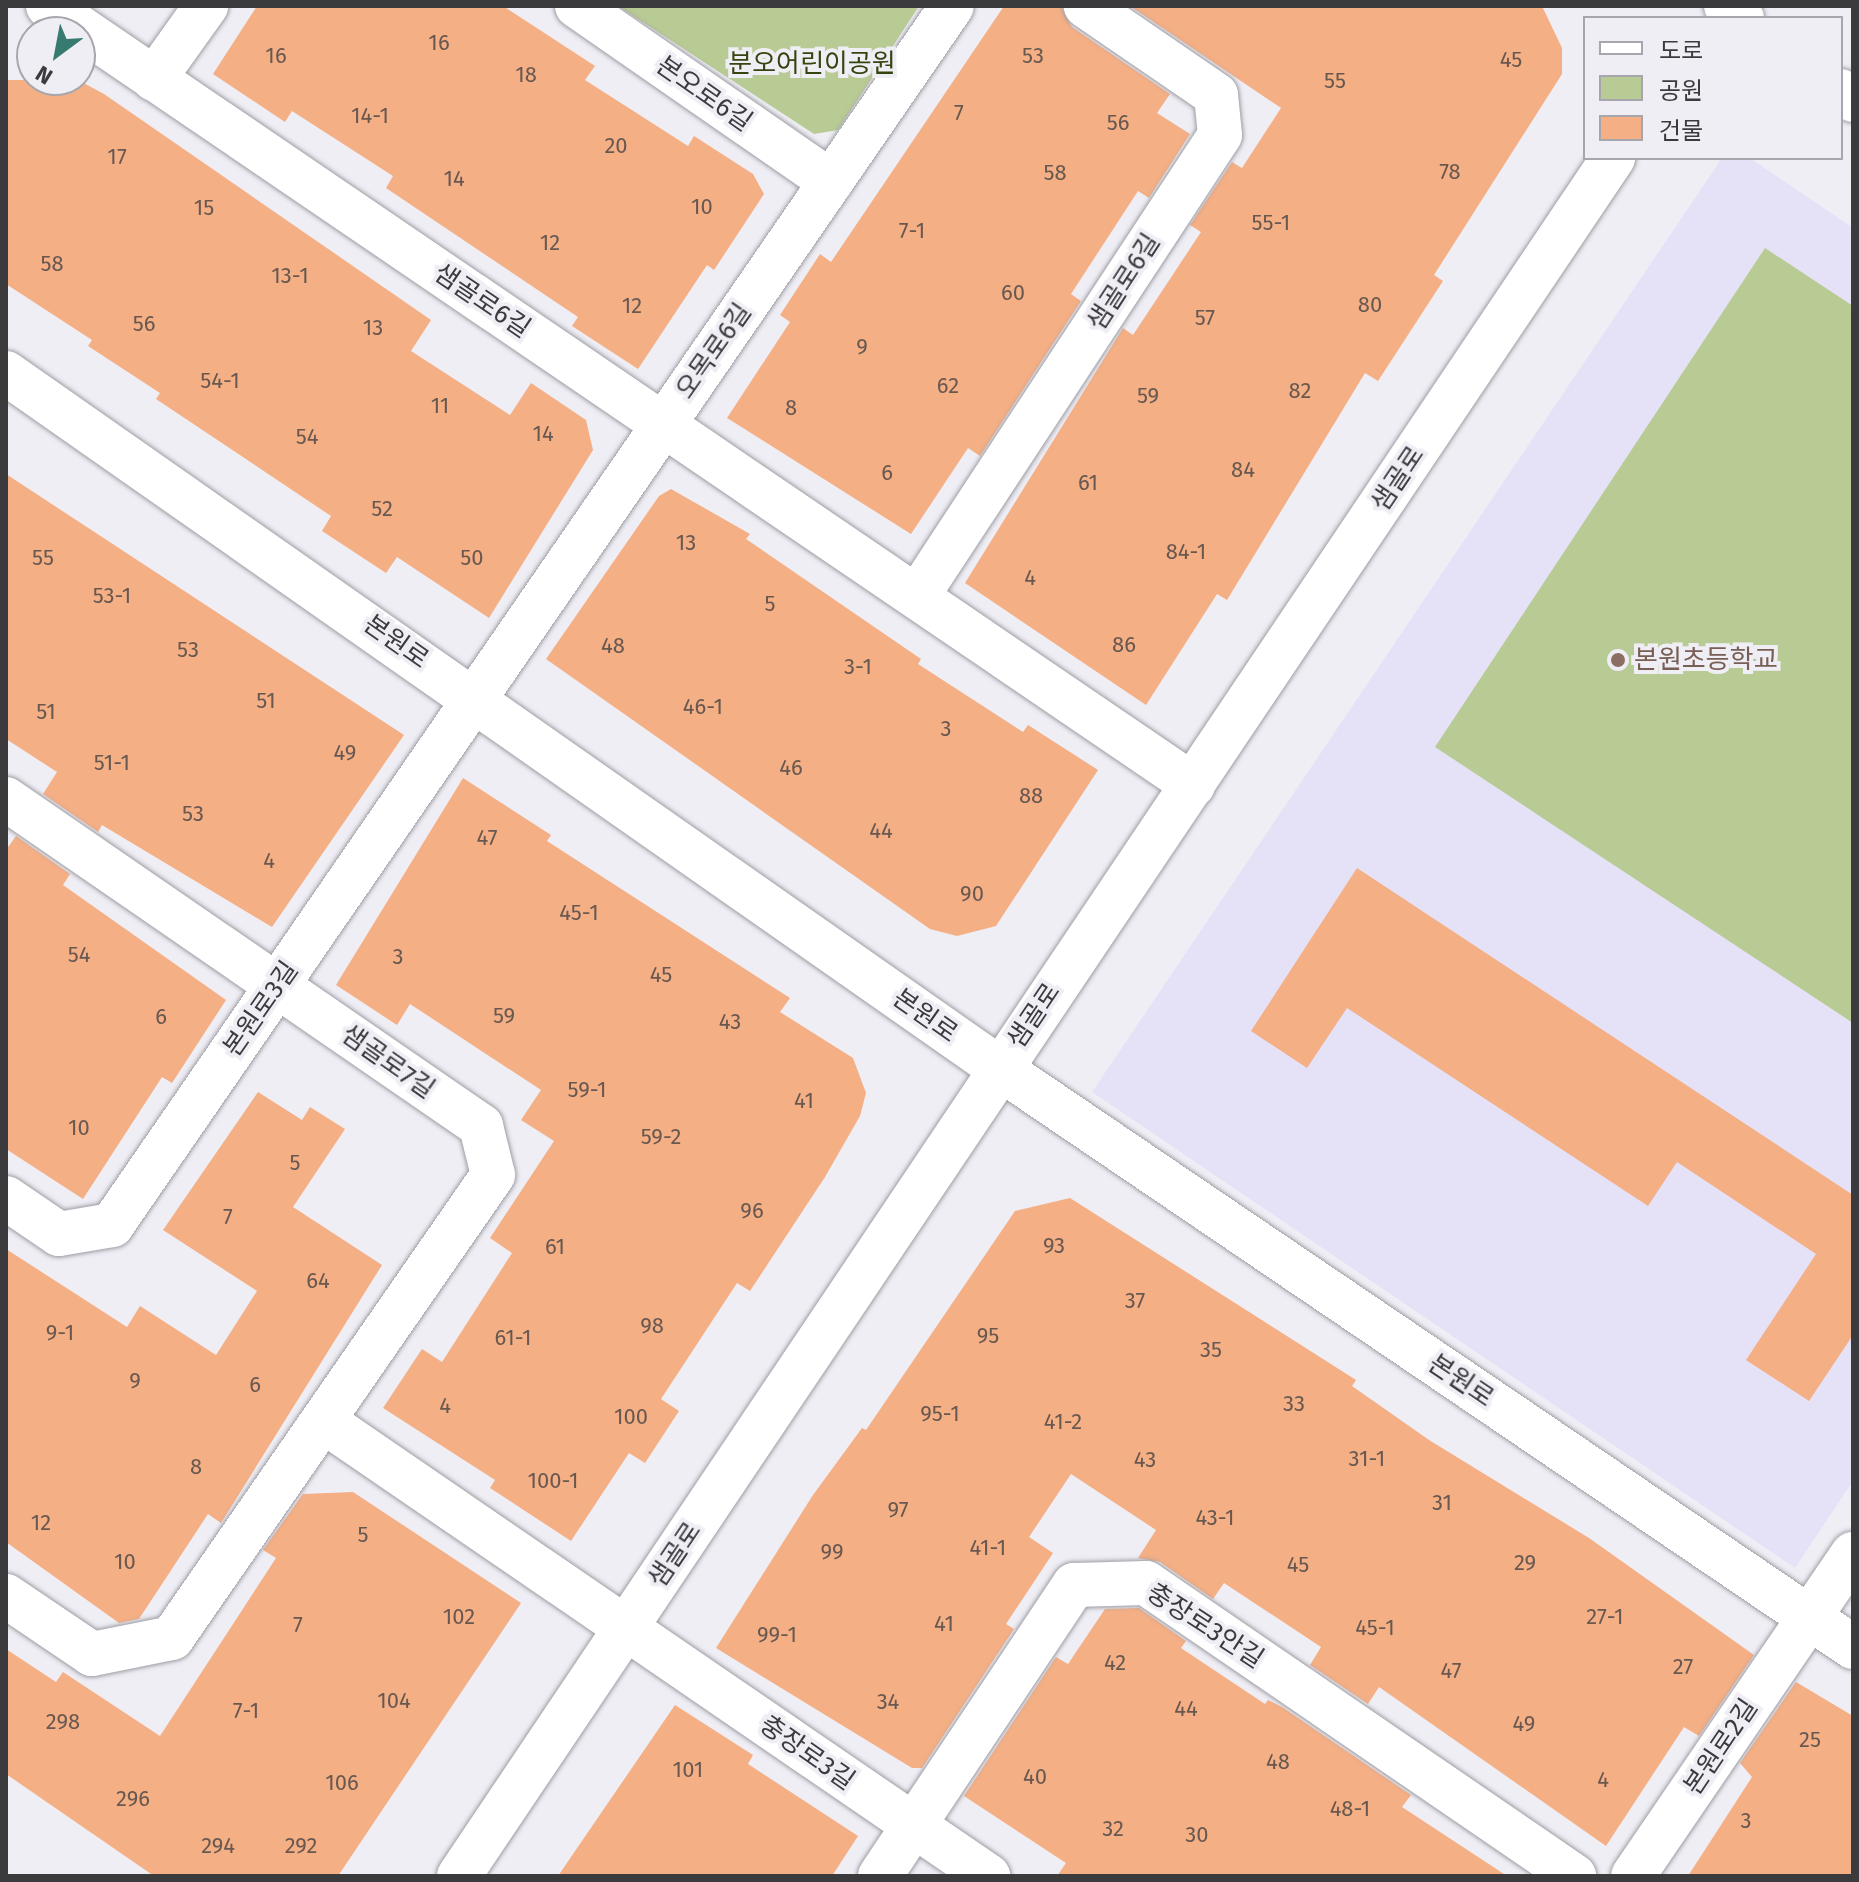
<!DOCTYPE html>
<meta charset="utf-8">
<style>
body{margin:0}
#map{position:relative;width:1859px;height:1882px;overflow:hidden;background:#efeef5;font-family:"Fira Sans","Noto Sans KR",sans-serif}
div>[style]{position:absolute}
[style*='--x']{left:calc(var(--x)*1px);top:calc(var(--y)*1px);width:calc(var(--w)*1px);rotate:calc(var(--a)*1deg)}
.education>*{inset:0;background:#e5e2f8}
.green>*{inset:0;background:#b9cb94}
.building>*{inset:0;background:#f4af85}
.roads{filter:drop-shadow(0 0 2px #9e9da4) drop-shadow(0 0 2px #9e9da4)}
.minor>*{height:44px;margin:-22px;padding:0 22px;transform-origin:22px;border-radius:22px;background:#fff}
.dots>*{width:22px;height:22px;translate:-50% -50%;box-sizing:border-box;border:4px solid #efeef5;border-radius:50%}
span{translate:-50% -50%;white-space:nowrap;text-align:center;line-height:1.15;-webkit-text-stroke:8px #efeef5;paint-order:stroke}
.number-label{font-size:22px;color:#695850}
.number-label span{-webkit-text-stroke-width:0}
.park-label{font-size:26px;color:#36440f}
.street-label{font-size:26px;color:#3b3b3e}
.education-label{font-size:26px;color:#785e54}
.left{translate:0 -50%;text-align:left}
.frame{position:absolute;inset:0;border:8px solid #3b3b3e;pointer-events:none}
.legend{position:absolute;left:1583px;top:16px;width:260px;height:144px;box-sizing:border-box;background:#efeef5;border:2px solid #a7a6ac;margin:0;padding:10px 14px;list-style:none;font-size:24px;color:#3b3b3e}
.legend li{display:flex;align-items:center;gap:16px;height:40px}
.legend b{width:40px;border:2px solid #a7a6ac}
.north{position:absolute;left:16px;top:16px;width:80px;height:80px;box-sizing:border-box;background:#efeef5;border:2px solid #a7a6ac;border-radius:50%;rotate:212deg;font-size:22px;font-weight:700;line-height:32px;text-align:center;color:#3b3b3e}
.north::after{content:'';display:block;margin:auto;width:28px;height:36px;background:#377b70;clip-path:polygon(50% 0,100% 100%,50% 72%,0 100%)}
</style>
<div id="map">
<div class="education">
<i style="clip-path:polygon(1722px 158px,1750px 158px,1853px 228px,1853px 1481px,1795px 1568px,1092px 1092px)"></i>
</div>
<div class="green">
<i style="clip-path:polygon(618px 6px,919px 6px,838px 130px,814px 134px)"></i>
<i style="clip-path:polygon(1765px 248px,1853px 306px,1853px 1023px,1435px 747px)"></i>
</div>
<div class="building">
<i style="clip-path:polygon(257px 6px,503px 6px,595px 66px,585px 80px,688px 146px,694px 136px,753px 174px,764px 194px,714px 270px,707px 265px,638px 369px,572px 326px,578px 317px,386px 188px,393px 176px,292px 111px,285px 122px,213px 74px)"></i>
<i style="clip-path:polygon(1004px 6px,1061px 6px,1072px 27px,1170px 94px,1157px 113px,1190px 134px,1149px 198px,1138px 191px,1071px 294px,1081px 301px,980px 456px,968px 448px,911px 534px,727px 418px,790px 322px,780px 315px,820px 254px,831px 262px)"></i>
<i style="clip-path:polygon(1130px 6px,1542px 6px,1562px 48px,1562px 74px,1434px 275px,1443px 281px,1378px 381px,1365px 373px,1227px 600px,1217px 594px,1146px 705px,965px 583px,1123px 328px,1133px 335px,1201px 232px,1190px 225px,1232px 162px,1242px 168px,1281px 108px)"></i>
<i style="clip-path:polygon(6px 80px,78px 80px,104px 94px,431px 320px,411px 351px,510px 415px,531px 383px,586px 420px,593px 450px,489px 618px,397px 557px,386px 573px,322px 531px,331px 516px,156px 399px,160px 393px,88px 346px,92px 340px,6px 284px)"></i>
<i style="clip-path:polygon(6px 474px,404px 735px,272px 927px,102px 825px,98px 832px,43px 794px,57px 772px,6px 739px)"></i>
<i style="clip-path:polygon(671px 489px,750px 534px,746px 539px,921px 659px,918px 664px,1023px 732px,1028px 725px,1098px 770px,996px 926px,957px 936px,930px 929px,546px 659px,659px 496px)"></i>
<i style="clip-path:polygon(463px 778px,551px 835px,547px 841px,790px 998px,780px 1012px,853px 1058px,866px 1093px,860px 1116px,825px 1177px,750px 1291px,737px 1283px,661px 1399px,679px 1411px,645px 1463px,629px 1453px,571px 1541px,490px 1488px,495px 1480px,383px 1408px,422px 1349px,442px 1362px,512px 1253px,490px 1238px,554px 1141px,521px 1120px,541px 1090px,410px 1004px,397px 1025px,336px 985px)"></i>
<i style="clip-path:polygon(16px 836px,70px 874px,63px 885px,226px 1000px,172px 1083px,162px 1077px,83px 1199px,6px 1149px,6px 850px)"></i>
<i style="clip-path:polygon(1357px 868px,1853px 1195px,1853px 1335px,1809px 1401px,1746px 1360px,1816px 1254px,1677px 1162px,1648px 1206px,1347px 1008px,1307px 1068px,1251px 1031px)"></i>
<i style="clip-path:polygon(258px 1092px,302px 1120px,310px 1107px,345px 1129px,293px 1207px,382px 1265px,221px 1523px,208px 1514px,139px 1619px,119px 1623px,6px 1542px,6px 1249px,127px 1327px,140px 1306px,216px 1355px,257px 1291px,163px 1230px)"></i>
<i style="clip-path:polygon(1070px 1198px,1356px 1380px,1352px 1386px,1429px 1440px,1589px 1538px,1754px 1655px,1699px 1736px,1684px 1727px,1606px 1846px,1379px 1687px,1368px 1704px,1310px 1665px,1321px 1647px,1224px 1583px,1213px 1599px,1160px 1562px,1138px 1558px,1156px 1530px,1071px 1474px,1029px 1537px,1053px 1553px,1006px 1624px,1014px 1629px,922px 1768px,912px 1768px,716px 1648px,813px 1495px,862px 1428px,866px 1430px,1015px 1211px)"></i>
<i style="clip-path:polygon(353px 1492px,521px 1603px,338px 1876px,154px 1876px,6px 1774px,6px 1649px,56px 1682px,63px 1672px,160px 1736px,276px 1558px,263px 1550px,303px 1494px)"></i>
<i style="clip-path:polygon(1139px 1608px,1186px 1641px,1181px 1648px,1265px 1704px,1268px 1700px,1282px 1707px,1411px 1795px,1402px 1807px,1507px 1876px,1057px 1876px,1066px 1863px,964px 1796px,1056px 1657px,1068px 1664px,1105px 1609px)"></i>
<i style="clip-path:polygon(1796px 1682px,1853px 1716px,1853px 1876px,1688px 1876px,1752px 1777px,1740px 1763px)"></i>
<i style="clip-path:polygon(675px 1705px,753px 1755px,748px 1764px,858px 1836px,832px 1876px,558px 1876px)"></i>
</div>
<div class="roads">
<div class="minor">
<i style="--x:48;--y:6;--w:1385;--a:34.23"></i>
<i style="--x:577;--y:6;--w:309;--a:34.7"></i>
<i style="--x:1726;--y:6;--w:20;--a:37"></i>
<i style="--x:154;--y:79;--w:90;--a:-54.5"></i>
<i style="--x:1841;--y:91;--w:15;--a:37"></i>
<i style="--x:6;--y:373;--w:1212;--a:34.99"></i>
<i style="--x:999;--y:1068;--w:1032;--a:34.14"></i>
<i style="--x:918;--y:595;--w:550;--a:-56.71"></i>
<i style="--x:1220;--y:135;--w:40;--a:-95.7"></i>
<i style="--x:1216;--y:95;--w:158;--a:-145.6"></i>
<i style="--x:6;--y:799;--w:577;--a:34.54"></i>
<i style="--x:481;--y:1126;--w:50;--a:76.2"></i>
<i style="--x:493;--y:1175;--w:563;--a:124.73"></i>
<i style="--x:172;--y:1638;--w:82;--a:168.7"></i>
<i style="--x:92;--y:1654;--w:104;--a:-146"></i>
<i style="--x:6;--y:1198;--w:64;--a:34.2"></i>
<i style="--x:59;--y:1234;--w:54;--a:-9.6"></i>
<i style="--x:112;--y:1225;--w:1480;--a:-55.43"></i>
<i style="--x:325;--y:1422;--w:804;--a:34.4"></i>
<i style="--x:459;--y:1876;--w:2070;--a:-56.11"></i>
<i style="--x:880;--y:1876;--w:350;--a:-56.3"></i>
<i style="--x:1074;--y:1585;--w:72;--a:-1.6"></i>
<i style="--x:1146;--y:1583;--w:519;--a:34.39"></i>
<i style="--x:1633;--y:1876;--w:390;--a:-55.7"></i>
</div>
</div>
<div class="dots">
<i style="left:1618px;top:660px;background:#8d6e63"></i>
</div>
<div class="number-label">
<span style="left:439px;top:43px">16</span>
<span style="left:276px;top:56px">16</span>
<span style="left:1033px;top:56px">53</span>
<span style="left:1511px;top:60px">45</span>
<span style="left:526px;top:75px">18</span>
<span style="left:1335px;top:81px">55</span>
<span style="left:959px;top:113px">7</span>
<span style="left:370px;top:116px">14-1</span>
<span style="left:1118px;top:123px">56</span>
<span style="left:616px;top:146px">20</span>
<span style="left:117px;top:157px">17</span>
<span style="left:1450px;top:172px">78</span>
<span style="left:1055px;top:173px">58</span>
<span style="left:454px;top:179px">14</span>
<span style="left:702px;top:207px">10</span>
<span style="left:204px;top:208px">15</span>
<span style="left:1271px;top:223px">55-1</span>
<span style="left:912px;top:231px">7-1</span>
<span style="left:550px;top:243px">12</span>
<span style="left:52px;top:264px">58</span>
<span style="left:290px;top:276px">13-1</span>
<span style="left:1013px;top:293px">60</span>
<span style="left:1370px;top:305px">80</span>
<span style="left:632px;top:306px">12</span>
<span style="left:1205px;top:318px">57</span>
<span style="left:144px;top:324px">56</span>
<span style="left:373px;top:328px">13</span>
<span style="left:862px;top:347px">9</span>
<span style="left:220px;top:381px">54-1</span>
<span style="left:948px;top:386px">62</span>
<span style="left:1300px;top:391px">82</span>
<span style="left:1148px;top:396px">59</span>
<span style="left:440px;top:406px">11</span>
<span style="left:791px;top:408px">8</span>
<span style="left:543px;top:434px">14</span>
<span style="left:307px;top:437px">54</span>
<span style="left:1243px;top:470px">84</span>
<span style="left:887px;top:473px">6</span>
<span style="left:1088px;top:483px">61</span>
<span style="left:382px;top:509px">52</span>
<span style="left:686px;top:543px">13</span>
<span style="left:1186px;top:552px">84-1</span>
<span style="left:43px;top:558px">55</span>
<span style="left:472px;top:558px">50</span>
<span style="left:1030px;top:578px">4</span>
<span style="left:112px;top:596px">53-1</span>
<span style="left:770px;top:604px">5</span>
<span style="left:1124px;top:645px">86</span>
<span style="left:613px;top:646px">48</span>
<span style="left:188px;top:650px">53</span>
<span style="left:858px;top:667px">3-1</span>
<span style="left:266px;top:701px">51</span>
<span style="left:703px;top:707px">46-1</span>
<span style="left:46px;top:712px">51</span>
<span style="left:946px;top:729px">3</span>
<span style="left:345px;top:753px">49</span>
<span style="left:112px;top:763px">51-1</span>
<span style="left:791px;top:768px">46</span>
<span style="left:1031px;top:796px">88</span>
<span style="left:193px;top:814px">53</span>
<span style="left:881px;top:831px">44</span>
<span style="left:487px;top:838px">47</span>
<span style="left:269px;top:861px">4</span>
<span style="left:972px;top:894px">90</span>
<span style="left:579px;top:913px">45-1</span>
<span style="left:79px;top:955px">54</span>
<span style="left:398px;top:957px">3</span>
<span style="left:661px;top:975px">45</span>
<span style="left:504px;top:1016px">59</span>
<span style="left:161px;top:1017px">6</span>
<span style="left:730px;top:1022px">43</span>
<span style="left:587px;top:1090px">59-1</span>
<span style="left:804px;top:1101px">41</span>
<span style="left:79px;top:1128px">10</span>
<span style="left:661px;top:1137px">59-2</span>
<span style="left:295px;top:1163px">5</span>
<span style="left:752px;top:1211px">96</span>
<span style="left:228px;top:1217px">7</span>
<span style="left:1054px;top:1246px">93</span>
<span style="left:555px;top:1247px">61</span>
<span style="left:318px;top:1281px">64</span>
<span style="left:1135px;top:1301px">37</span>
<span style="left:652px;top:1326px">98</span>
<span style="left:60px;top:1333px">9-1</span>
<span style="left:988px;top:1336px">95</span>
<span style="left:513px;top:1338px">61-1</span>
<span style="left:1211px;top:1350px">35</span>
<span style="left:135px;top:1381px">9</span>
<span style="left:255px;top:1385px">6</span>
<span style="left:1294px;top:1404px">33</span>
<span style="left:445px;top:1406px">4</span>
<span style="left:940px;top:1414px">95-1</span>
<span style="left:631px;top:1417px">100</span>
<span style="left:1063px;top:1422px">41-2</span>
<span style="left:1367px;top:1459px">31-1</span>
<span style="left:1145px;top:1460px">43</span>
<span style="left:196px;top:1467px">8</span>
<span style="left:553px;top:1481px">100-1</span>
<span style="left:1442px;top:1503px">31</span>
<span style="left:898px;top:1510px">97</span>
<span style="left:1215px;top:1518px">43-1</span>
<span style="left:41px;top:1523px">12</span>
<span style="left:363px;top:1535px">5</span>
<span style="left:988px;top:1548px">41-1</span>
<span style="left:832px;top:1552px">99</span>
<span style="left:125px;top:1562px">10</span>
<span style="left:1525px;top:1563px">29</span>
<span style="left:1298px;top:1565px">45</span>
<span style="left:459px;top:1617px">102</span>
<span style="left:1605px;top:1617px">27-1</span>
<span style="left:944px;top:1624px">41</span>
<span style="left:298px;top:1625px">7</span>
<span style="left:1375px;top:1628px">45-1</span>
<span style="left:777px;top:1635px">99-1</span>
<span style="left:1115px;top:1663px">42</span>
<span style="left:1683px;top:1667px">27</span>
<span style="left:1451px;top:1671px">47</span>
<span style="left:394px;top:1701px">104</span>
<span style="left:888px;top:1702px">34</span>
<span style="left:1186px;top:1709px">44</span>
<span style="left:246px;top:1711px">7-1</span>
<span style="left:63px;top:1722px">298</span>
<span style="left:1524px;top:1724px">49</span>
<span style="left:1810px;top:1740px">25</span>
<span style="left:1278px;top:1762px">48</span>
<span style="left:688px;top:1770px">101</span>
<span style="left:1035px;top:1777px">40</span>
<span style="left:1603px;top:1780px">4</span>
<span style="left:342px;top:1783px">106</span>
<span style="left:133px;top:1799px">296</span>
<span style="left:1350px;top:1809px">48-1</span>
<span style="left:1746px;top:1821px">3</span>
<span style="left:1113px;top:1829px">32</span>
<span style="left:1197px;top:1835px">30</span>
<span style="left:218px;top:1846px">294</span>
<span style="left:301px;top:1846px">292</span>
</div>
<div class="park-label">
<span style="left:812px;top:64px">분오어린이공원</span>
</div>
<div class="street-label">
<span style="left:704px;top:94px;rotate:35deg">본오로6길</span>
<span style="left:1124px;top:282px;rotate:-57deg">샘골로6길</span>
<span style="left:482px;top:301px;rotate:34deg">샘골로6길</span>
<span style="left:714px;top:351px;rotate:-55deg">오목로6길</span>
<span style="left:1398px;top:479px;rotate:-56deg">샘골로</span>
<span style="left:396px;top:642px;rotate:35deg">본원로</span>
<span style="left:261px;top:1009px;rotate:-55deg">본원로3길</span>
<span style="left:925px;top:1016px;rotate:35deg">본원로</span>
<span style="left:1034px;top:1016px;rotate:-56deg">샘골로</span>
<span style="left:388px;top:1062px;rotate:35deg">샘골로7길</span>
<span style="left:1461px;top:1381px;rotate:34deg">본원로</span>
<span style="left:675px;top:1555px;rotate:-56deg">샘골로</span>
<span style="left:1205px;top:1626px;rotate:33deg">충장로3안길</span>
<span style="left:1721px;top:1747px;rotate:-56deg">본원로2길</span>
<span style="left:807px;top:1753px;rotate:35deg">충장로3길</span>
</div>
<div class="education-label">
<span class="left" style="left:1634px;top:660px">본원초등학교</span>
</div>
<div class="frame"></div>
<ul class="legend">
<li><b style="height:10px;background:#fff"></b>도로</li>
<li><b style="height:22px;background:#b9cb94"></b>공원</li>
<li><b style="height:22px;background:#f4af85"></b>건물</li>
</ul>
<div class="north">N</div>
</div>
